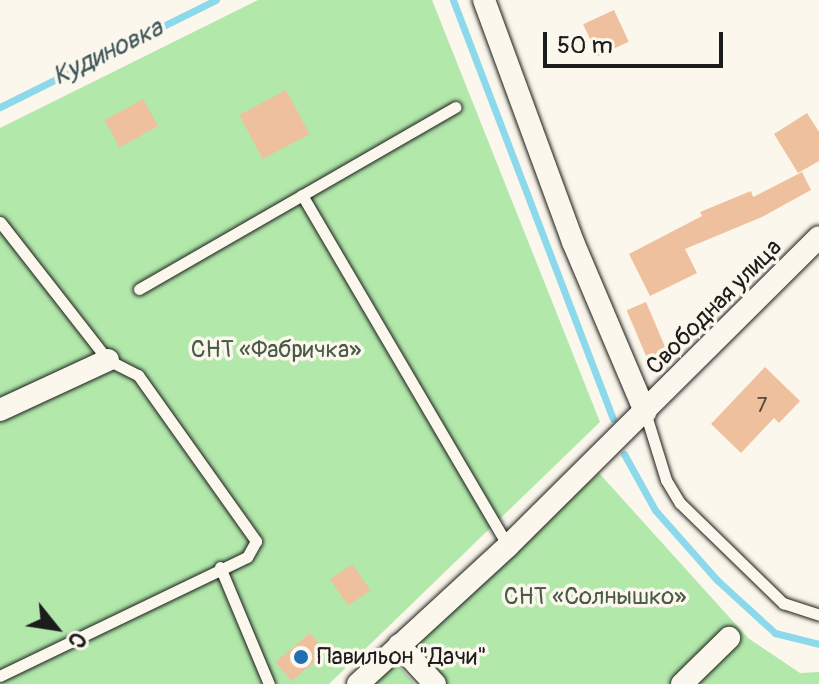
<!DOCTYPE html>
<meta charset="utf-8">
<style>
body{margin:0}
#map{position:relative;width:819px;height:684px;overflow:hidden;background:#fbf7ec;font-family:Pangolin,sans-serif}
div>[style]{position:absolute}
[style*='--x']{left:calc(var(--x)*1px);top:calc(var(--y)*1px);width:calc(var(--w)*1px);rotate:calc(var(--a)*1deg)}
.green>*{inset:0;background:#b2e9ab}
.stream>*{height:7px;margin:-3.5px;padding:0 3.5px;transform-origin:3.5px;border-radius:3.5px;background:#8cd9eb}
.building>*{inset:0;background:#eec09d;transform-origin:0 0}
.roads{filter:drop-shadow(0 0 2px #1c1c1c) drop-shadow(0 0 2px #1c1c1c)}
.service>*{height:11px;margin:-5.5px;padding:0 5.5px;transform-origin:5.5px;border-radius:5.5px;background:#fbf7ec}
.minor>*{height:22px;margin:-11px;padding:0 11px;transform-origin:11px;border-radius:11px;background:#fbf7ec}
.dots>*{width:22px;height:22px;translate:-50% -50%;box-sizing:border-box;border:4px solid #fbf7ec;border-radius:50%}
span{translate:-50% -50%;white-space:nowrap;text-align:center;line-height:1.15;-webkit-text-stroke:7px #fbf7ec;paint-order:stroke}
.number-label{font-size:20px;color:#50453c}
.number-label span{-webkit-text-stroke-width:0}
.street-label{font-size:24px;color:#1c1c1c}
.park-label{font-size:24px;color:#495a47}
.poi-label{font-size:24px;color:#1c1c1c}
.left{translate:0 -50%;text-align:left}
.water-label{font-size:26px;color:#3e555a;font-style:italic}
.north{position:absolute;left:16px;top:588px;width:80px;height:80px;-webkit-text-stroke:6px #fbf7ec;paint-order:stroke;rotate:120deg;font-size:22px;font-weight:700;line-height:32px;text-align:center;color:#1c1c1c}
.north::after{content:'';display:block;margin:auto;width:28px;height:36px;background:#1c1c1c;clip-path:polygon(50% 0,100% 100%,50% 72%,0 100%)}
.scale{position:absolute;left:543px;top:32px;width:180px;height:36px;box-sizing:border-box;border:4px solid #1c1c1c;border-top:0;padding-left:10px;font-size:24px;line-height:28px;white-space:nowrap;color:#1c1c1c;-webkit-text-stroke:6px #fbf7ec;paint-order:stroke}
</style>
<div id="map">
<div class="green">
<i style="clip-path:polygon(258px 0,432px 0,600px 422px,329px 684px,0 684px,0 128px)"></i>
<i style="clip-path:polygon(599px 473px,748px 638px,800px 673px,819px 672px,819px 684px,428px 684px,439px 672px,416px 645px)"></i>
<i style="clip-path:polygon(396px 663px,415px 684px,374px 684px)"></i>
</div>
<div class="stream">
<i style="--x:453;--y:0;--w:448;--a:69.1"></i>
<i style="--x:0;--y:107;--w:241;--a:-26.4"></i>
<i style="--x:624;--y:454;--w:64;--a:61"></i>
<i style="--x:655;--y:510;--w:94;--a:48.5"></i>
<i style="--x:717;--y:580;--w:79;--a:42.4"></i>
<i style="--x:775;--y:633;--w:45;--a:14"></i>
</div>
<div class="building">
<i style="left:614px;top:10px;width:35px;height:34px;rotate:65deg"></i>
<i style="left:286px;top:90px;width:50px;height:53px;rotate:62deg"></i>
<i style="left:143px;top:99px;width:31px;height:44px;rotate:61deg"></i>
<i style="clip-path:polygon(807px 113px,819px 132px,819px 161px,798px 173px,774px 134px)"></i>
<i style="clip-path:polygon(802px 172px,811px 190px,762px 217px,685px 249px,697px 273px,650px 296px,629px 254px,702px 216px,700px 212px,751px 191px,753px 197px)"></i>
<i style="left:646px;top:302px;width:57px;height:21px;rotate:67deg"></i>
<i style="clip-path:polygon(765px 367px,800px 401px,779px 423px,774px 418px,741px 453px,711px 424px)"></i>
<i style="left:352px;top:564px;width:32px;height:27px;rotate:55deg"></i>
<i style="left:310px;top:633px;width:25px;height:45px;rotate:50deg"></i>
</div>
<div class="roads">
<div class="service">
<i style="--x:302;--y:195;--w:407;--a:59.6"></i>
<i style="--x:0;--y:222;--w:175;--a:52"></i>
<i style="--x:108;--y:360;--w:34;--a:27"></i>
<i style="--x:138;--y:375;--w:204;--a:54.6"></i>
<i style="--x:256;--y:541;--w:18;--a:119"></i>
<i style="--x:247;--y:557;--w:274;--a:154.3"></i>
<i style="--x:139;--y:289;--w:365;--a:-29.9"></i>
<i style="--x:645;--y:412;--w:71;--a:72.8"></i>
<i style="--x:666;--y:480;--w:27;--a:59"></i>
<i style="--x:680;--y:503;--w:144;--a:44.2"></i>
<i style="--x:783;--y:603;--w:38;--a:18"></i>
<i style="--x:220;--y:567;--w:127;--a:67.3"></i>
</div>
<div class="minor">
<i style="--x:484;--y:0;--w:258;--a:69.8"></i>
<i style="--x:573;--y:242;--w:185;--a:67"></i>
<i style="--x:0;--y:410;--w:119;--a:-24.8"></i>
<i style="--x:399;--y:645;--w:53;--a:47.3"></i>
<i style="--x:358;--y:684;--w:204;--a:-42.6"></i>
<i style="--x:508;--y:546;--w:438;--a:-44.8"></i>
<i style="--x:682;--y:684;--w:66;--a:-44.4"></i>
</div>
</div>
<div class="dots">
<i style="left:301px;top:657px;background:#1f6fb2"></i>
</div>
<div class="number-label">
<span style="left:762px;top:405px">7</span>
</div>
<div class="street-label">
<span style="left:714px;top:307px;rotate:-45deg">Свободная улица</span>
</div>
<div class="park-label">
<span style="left:276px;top:350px">СНТ «Фабричка»</span>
<span style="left:595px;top:597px">СНТ «Солнышко»</span>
</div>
<div class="poi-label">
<span class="left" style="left:317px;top:657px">Павильон "Дачи"</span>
</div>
<div class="water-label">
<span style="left:108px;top:53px;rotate:-26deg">Кудиновка</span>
</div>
<div class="north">С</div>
<div class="scale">50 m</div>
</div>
